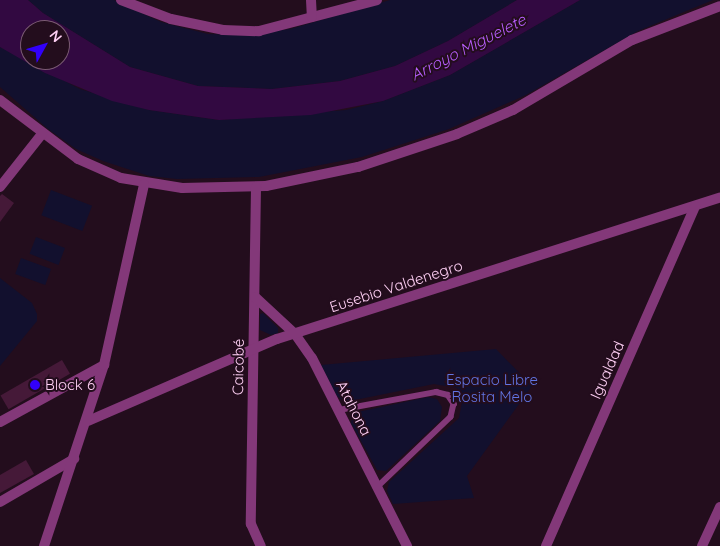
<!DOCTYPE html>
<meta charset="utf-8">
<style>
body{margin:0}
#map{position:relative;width:720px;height:546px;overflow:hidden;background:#230d1d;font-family:Quicksand,sans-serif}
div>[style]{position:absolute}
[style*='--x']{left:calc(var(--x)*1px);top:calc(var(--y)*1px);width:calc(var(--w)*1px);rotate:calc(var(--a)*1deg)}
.green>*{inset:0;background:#12102e;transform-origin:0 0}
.water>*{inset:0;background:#320941}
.building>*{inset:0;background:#451938;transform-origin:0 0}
.service>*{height:5.5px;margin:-2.75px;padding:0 2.75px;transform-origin:2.75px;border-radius:2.75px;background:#833879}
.minor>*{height:10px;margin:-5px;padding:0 5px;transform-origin:5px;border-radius:5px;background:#833879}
.dots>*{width:14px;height:14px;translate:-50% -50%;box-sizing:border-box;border:2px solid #230d1d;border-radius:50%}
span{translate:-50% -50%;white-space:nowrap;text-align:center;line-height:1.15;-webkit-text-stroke:4px #230d1d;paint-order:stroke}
.street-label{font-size:15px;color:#ffd0f5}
.park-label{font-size:15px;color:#6175e3}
.poi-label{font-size:15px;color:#ffd0f5}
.left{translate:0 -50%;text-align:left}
.water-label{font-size:16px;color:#b95eff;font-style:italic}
.north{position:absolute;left:20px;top:20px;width:50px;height:50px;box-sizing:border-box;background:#230d1d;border:1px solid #7b5b73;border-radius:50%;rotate:51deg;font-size:14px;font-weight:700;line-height:20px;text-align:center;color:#ffd0f5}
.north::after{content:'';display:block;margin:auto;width:18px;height:22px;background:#3200fb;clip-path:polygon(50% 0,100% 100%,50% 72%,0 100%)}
</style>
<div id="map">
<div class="green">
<i style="clip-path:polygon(28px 0,114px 0,161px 22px,208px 34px,244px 35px,290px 29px,390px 0,517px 0,448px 41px,395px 66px,340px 81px,272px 89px,198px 86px,130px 67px,43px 13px)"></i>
<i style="clip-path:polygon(580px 0,713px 0,638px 31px,526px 95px,449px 129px,362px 157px,259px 177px,177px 179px,149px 176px,103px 161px,76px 149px,48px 129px,0 87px,0 47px,80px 89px,149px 110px,219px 120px,346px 110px,383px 101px,450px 75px)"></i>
<i style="left:51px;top:190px;width:44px;height:27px;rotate:21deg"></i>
<i style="left:36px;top:237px;width:31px;height:18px;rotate:21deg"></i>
<i style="left:21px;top:258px;width:32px;height:17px;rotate:20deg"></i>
<i style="clip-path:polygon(0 278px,32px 303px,37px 314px,37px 321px,0 366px)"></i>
<i style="clip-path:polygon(263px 313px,278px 328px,278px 333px,271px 335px,260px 330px,260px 314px)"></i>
<i style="clip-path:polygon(496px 349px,532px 386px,467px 476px,474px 498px,393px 504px,387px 491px,389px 482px,459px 418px,463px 397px,457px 388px,434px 384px,345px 402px,337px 396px,321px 365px)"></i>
<i style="clip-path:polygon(428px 397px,437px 399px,442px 407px,440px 421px,386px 471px,377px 470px,351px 423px,353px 413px)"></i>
</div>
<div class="water">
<i style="clip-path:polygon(evenodd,0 0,28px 0,43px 13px,130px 67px,198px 86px,272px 89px,340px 81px,395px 66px,448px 41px,517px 0,580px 0,450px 75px,383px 101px,311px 115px,219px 120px,149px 110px,112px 101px,45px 73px,0 47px,0 0,30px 30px,60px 30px,60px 60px,30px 60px,30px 30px)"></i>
</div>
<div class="building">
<i style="clip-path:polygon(2px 194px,14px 203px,0 222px,0 196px)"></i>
<i style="left:62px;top:360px;width:16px;height:71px;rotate:60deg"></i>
<i style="clip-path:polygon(26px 460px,34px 474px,0 493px,0 475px)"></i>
</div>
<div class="service">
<i style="--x:339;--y:410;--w:99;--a:-10.5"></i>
<i style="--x:436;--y:392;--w:12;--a:14"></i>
<i style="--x:448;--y:395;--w:11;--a:56"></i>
<i style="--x:454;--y:404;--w:13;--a:103"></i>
<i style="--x:451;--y:417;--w:103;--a:136.2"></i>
</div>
<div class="minor">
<i style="--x:121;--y:0;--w:53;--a:20.8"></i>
<i style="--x:171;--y:19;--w:53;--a:11.9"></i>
<i style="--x:223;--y:30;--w:36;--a:2"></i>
<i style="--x:259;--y:31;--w:122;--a:-14.7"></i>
<i style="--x:311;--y:0;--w:17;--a:87"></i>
<i style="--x:0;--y:100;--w:98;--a:37.1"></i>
<i style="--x:78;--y:159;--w:47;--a:23.8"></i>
<i style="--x:121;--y:178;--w:62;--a:9.3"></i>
<i style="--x:182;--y:188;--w:84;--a:-1.4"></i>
<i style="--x:266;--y:186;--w:94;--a:-11.7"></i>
<i style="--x:358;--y:167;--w:104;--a:-18.4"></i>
<i style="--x:457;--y:134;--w:61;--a:-23.2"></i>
<i style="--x:513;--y:110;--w:138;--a:-30.5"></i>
<i style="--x:632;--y:40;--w:94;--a:-21.1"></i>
<i style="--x:0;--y:187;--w:68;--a:-51.6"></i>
<i style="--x:256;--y:187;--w:337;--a:90.9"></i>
<i style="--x:251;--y:524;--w:24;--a:66"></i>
<i style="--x:255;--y:297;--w:54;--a:42.8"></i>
<i style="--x:295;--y:334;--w:29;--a:55"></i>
<i style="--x:312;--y:358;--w:211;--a:63.2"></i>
<i style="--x:88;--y:421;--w:206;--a:-23.5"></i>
<i style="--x:277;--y:339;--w:465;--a:-17.7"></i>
<i style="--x:0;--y:422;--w:119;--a:-28.7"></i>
<i style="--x:0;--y:502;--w:86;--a:-30.2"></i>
<i style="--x:44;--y:546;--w:191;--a:-71.7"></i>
<i style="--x:104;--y:365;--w:185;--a:-77.5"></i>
<i style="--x:546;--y:546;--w:371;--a:-66.3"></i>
<i style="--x:702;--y:546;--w:43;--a:-65.2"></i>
</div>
<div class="dots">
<i style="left:35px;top:385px;background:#3200fb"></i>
</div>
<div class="street-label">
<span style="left:396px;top:286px;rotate:-18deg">Eusebio Valdenegro</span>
<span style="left:238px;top:367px;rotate:-89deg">Caicobé</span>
<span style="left:607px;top:370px;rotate:-66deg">Igualdad</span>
<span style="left:354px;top:408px;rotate:63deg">Atahona</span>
</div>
<div class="park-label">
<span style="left:492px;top:388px">Espacio Libre<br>Rosita Melo</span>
</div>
<div class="poi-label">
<span class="left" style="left:45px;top:385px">Block 6</span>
</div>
<div class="water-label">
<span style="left:468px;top:47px;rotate:-27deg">Arroyo Miguelete</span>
</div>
<div class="north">N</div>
</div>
